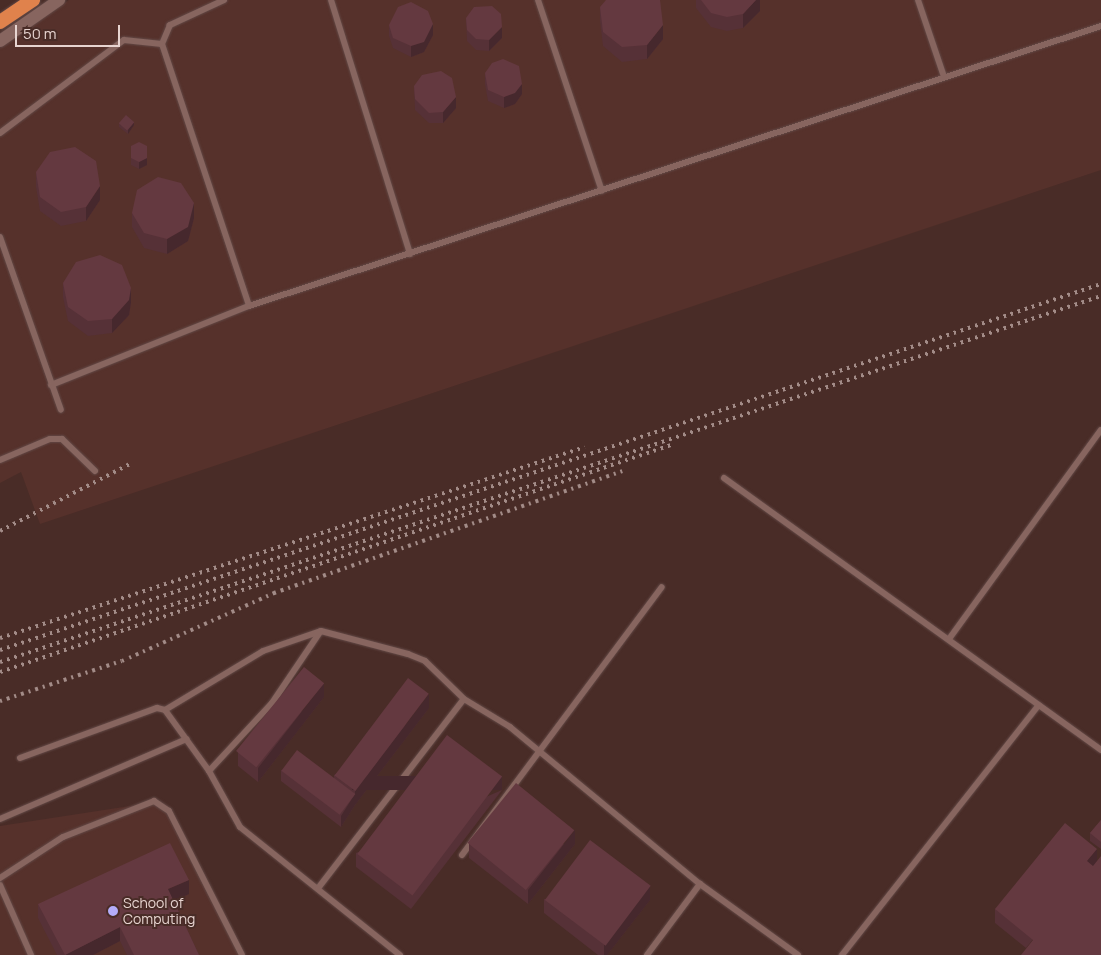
<!DOCTYPE html>
<style>
body{margin:0}
#map{position:relative;width:1101px;height:955px;overflow:hidden;background:#492c27;font-family:Manrope,sans-serif}
div>[style]{position:absolute}
[style*='--x']{left:calc(var(--x)*1px);top:calc(var(--y)*1px);width:calc(var(--w)*1px);rotate:calc(var(--a)*1deg)}
.built>*{inset:0;background:#56312b}
.roads{filter:drop-shadow(0 0 1px #624946) drop-shadow(0 0 1px #624946)}
.service>*{height:6px;margin:-3px;padding:0 3px;transform-origin:3px;border-radius:3px;background:#87655f}
.tertiary>*{height:12px;margin:-6px;padding:0 6px;transform-origin:6px;border-radius:6px;background:#87655f}
.trunk>*{height:14px;margin:-7px;padding:0 7px;transform-origin:7px;border-radius:7px;background:#e0824c}
.rail>*{height:4px;margin-top:-2px;transform-origin:0;background:repeating-linear-gradient(90deg,#a38c88 0 2.5px,transparent 0 7.5px)}
.wall>*{inset:0;background:#563137}
.shaded-wall>*{inset:0;background:#46282d;transform-origin:0 0}
.building>*{inset:0;background:#643940;transform-origin:0 0}
.dots>*{width:14px;height:14px;translate:-50% -50%;box-sizing:border-box;border:2px solid #492c27;border-radius:50%}
span{translate:-50% -50%;white-space:nowrap;text-align:center;line-height:1.15;-webkit-text-stroke:4px #492c27;paint-order:stroke}
.poi-label{font-size:14px;color:#e7d4d0}
.left{translate:0 -50%;text-align:left}
.scale{position:absolute;left:15px;top:25px;width:105px;height:22px;box-sizing:border-box;border:2px solid #e7d4d0;border-top:0;padding-left:6px;font-size:15px;line-height:18px;white-space:nowrap;color:#e7d4d0;-webkit-text-stroke:4px #492c27;paint-order:stroke}
</style>
<div id="map">
<div class="built">
<i style="clip-path:polygon(69px 0,1101px 0,1101px 170px,40px 524px,21px 472px,0 483px,0 48px)"></i>
<i style="clip-path:polygon(143px 804px,163px 804px,241px 955px,0 955px,0 826px)"></i>
</div>
<div class="roads">
<div class="service">
<i style="--x:224;--y:0;--w:60;--a:155.2"></i>
<i style="--x:170;--y:25;--w:21;--a:113"></i>
<i style="--x:162;--y:44;--w:276;--a:71.6"></i>
<i style="--x:331;--y:0;--w:266;--a:72.7"></i>
<i style="--x:538;--y:0;--w:201;--a:71.5"></i>
<i style="--x:918;--y:0;--w:81;--a:71.3"></i>
<i style="--x:0;--y:133;--w:155;--a:-36.9"></i>
<i style="--x:124;--y:40;--w:38;--a:6"></i>
<i style="--x:0;--y:237;--w:183;--a:70.6"></i>
<i style="--x:51;--y:385;--w:213;--a:-21.8"></i>
<i style="--x:249;--y:306;--w:897;--a:-18.19"></i>
<i style="--x:0;--y:460;--w:54;--a:-22.8"></i>
<i style="--x:50;--y:439;--w:12;--a:0"></i>
<i style="--x:62;--y:439;--w:46;--a:44.1"></i>
<i style="--x:724;--y:478;--w:465;--a:35.8"></i>
<i style="--x:949;--y:639;--w:258;--a:-54"></i>
<i style="--x:165;--y:710;--w:114;--a:-31"></i>
<i style="--x:263;--y:651;--w:61;--a:-19"></i>
<i style="--x:321;--y:631;--w:90;--a:14.8"></i>
<i style="--x:408;--y:654;--w:18;--a:22"></i>
<i style="--x:425;--y:661;--w:54;--a:44.3"></i>
<i style="--x:464;--y:699;--w:54;--a:31.3"></i>
<i style="--x:510;--y:727;--w:246;--a:39.6"></i>
<i style="--x:700;--y:884;--w:121;--a:35.9"></i>
<i style="--x:20;--y:758;--w:146;--a:-20.1"></i>
<i style="--x:157;--y:708;--w:8;--a:14"></i>
<i style="--x:165;--y:710;--w:75;--a:54.2"></i>
<i style="--x:209;--y:771;--w:64;--a:61"></i>
<i style="--x:240;--y:827;--w:205;--a:38.7"></i>
<i style="--x:209;--y:771;--w:93;--a:-47.2"></i>
<i style="--x:272;--y:703;--w:86;--a:-55.9"></i>
<i style="--x:0;--y:819;--w:203;--a:-23.2"></i>
<i style="--x:462;--y:855;--w:334;--a:-53.3"></i>
<i style="--x:0;--y:878;--w:75;--a:-33.1"></i>
<i style="--x:63;--y:837;--w:98;--a:-21.6"></i>
<i style="--x:154;--y:801;--w:18;--a:34"></i>
<i style="--x:169;--y:811;--w:161;--a:63.1"></i>
<i style="--x:0;--y:885;--w:77;--a:66.1"></i>
<i style="--x:319;--y:887;--w:237;--a:-52.4"></i>
<i style="--x:647;--y:955;--w:89;--a:-53.3"></i>
<i style="--x:842;--y:955;--w:318;--a:-51.8"></i>
</div>
<div class="tertiary">
<i style="--x:0;--y:41;--w:72;--a:-34.8"></i>
</div>
<div class="trunk">
<i style="--x:0;--y:22;--w:40;--a:-34"></i>
</div>
</div>
<div class="rail">
<i style="--x:0;--y:531;--w:148;--a:-27.3"></i>
<i style="--x:0;--y:638;--w:615;--a:-18.08"></i>
<i style="--x:0;--y:650;--w:1160;--a:-18.39"></i>
<i style="--x:0;--y:662;--w:1160;--a:-18.39"></i>
<i style="--x:0;--y:672;--w:708;--a:-18.69"></i>
<i style="--x:0;--y:701;--w:128;--a:-18.2"></i>
<i style="--x:122;--y:661;--w:167;--a:-24.1"></i>
<i style="--x:274;--y:593;--w:369;--a:-19.3"></i>
</div>
<div class="wall">
<i style="clip-path:polygon(696px 0,760px 0,760px 11px,743px 28px,727px 31px,711px 27px,696px 8px)"></i>
<i style="clip-path:polygon(600px 7px,663px 39px,647px 59px,622px 62px,603px 46px,600px 21px)"></i>
<i style="clip-path:polygon(466px 18px,502px 38px,489px 51px,476px 50px,467px 41px)"></i>
<i style="clip-path:polygon(389px 25px,433px 35px,424px 52px,411px 57px,393px 48px,389px 36px)"></i>
<i style="clip-path:polygon(485px 73px,522px 94px,515px 104px,504px 108px,488px 101px,485px 84px)"></i>
<i style="clip-path:polygon(414px 86px,456px 108px,443px 123px,429px 123px,415px 110px)"></i>
<i style="clip-path:polygon(119px 124px,134px 125px,128px 134px,119px 127px)"></i>
<i style="clip-path:polygon(131px 146px,147px 146px,147px 165px,139px 169px,131px 165px)"></i>
<i style="clip-path:polygon(36px 172px,100px 200px,86px 221px,61px 226px,40px 211px,36px 187px)"></i>
<i style="clip-path:polygon(132px 213px,194px 218px,188px 241px,167px 254px,144px 248px,132px 227px)"></i>
<i style="clip-path:polygon(63px 283px,131px 302px,129px 315px,112px 333px,88px 336px,68px 321px,63px 297px)"></i>
<i style="clip-path:polygon(324px 697px,258px 782px,238px 766px,238px 752px)"></i>
<i style="clip-path:polygon(429px 708px,355px 805px,341px 827px,281px 781px,281px 770px,334px 779px,334px 775px)"></i>
<i style="clip-path:polygon(502px 790px,411px 909px,356px 867px,356px 853px)"></i>
<i style="clip-path:polygon(1101px 820px,1101px 849px,1090px 841px,1090px 833px)"></i>
<i style="clip-path:polygon(469px 844px,575px 844px,528px 904px,469px 858px)"></i>
<i style="clip-path:polygon(1097px 861px,1026px 948px,995px 923px,995px 909px)"></i>
<i style="clip-path:polygon(189px 894px,174px 901px,199px 955px,127px 955px,120px 941px,93px 955px,57px 955px,38px 918px,38px 904px)"></i>
<i style="clip-path:polygon(544px 899px,650px 900px,607px 955px,598px 955px,544px 913px)"></i>
</div>
<div class="shaded-wall">
<i style="clip-path:polygon(756px 0,760px 0,760px 11px,743px 28px,743px 14px)"></i>
<i style="clip-path:polygon(433px 24px,433px 35px,424px 52px,411px 57px,411px 46px)"></i>
<i style="clip-path:polygon(663px 25px,663px 39px,647px 59px,647px 45px)"></i>
<i style="clip-path:polygon(502px 27px,502px 38px,489px 51px,489px 40px)"></i>
<i style="clip-path:polygon(522px 84px,522px 94px,515px 104px,504px 108px,504px 97px)"></i>
<i style="clip-path:polygon(456px 97px,456px 108px,443px 123px,443px 112px)"></i>
<i style="clip-path:polygon(134px 122px,134px 125px,128px 134px,128px 130px)"></i>
<i style="clip-path:polygon(147px 158px,147px 165px,139px 169px,139px 162px)"></i>
<i style="clip-path:polygon(100px 186px,100px 200px,86px 221px,86px 207px)"></i>
<i style="clip-path:polygon(194px 203px,194px 218px,188px 241px,167px 254px,167px 239px)"></i>
<i style="clip-path:polygon(131px 288px,131px 302px,129px 315px,112px 333px,112px 319px)"></i>
<i style="clip-path:polygon(324px 683px,324px 697px,258px 782px,258px 768px)"></i>
<i style="clip-path:polygon(429px 694px,429px 708px,355px 805px,341px 827px,341px 816px,355px 794px,355px 791px)"></i>
<i style="left:502px;top:776px;width:14px;height:150px;rotate:90deg"></i>
<i style="clip-path:polygon(575px 830px,575px 844px,528px 904px,528px 890px)"></i>
<i style="clip-path:polygon(1097px 849px,1097px 863px,1087px 875px,1087px 861px)"></i>
<i style="clip-path:polygon(189px 880px,189px 894px,168px 903px,168px 889px)"></i>
<i style="clip-path:polygon(650px 886px,650px 900px,607px 955px,604px 955px,604px 945px)"></i>
<i style="clip-path:polygon(120px 927px,120px 941px,93px 955px,65px 955px)"></i>
</div>
<div class="building">
<i style="clip-path:polygon(606px 0,660px 0,663px 25px,647px 45px,622px 47px,603px 32px,600px 7px)"></i>
<i style="clip-path:polygon(701px 0,756px 0,743px 14px,727px 17px,711px 13px)"></i>
<i style="clip-path:polygon(411px 2px,428px 11px,433px 24px,424px 42px,411px 46px,393px 38px,389px 25px,398px 7px)"></i>
<i style="clip-path:polygon(492px 6px,501px 14px,502px 27px,489px 40px,476px 39px,467px 30px,466px 18px,474px 7px)"></i>
<i style="clip-path:polygon(503px 59px,519px 66px,522px 84px,515px 93px,504px 97px,488px 90px,485px 73px,492px 63px)"></i>
<i style="clip-path:polygon(441px 71px,452px 78px,456px 97px,443px 112px,429px 113px,415px 99px,414px 86px,422px 75px)"></i>
<i style="left:126px;top:115px;width:11px;height:11px;rotate:41deg"></i>
<i style="clip-path:polygon(139px 142px,147px 146px,147px 158px,139px 162px,131px 158px,131px 146px)"></i>
<i style="clip-path:polygon(75px 147px,96px 161px,100px 186px,86px 207px,61px 212px,40px 197px,36px 172px,50px 152px)"></i>
<i style="clip-path:polygon(158px 177px,181px 183px,194px 203px,188px 227px,167px 239px,144px 233px,132px 213px,137px 190px)"></i>
<i style="clip-path:polygon(100px 255px,122px 265px,131px 288px,129px 300px,112px 319px,88px 321px,68px 307px,63px 283px,76px 262px)"></i>
<i style="left:304px;top:667px;width:26px;height:108px;rotate:39deg"></i>
<i style="left:408px;top:678px;width:26px;height:122px;rotate:37deg"></i>
<i style="left:447px;top:735px;width:69px;height:149px;rotate:37deg"></i>
<i style="left:297px;top:750px;width:73px;height:26px;rotate:37deg"></i>
<i style="left:516px;top:783px;width:75px;height:77px;rotate:39deg"></i>
<i style="clip-path:polygon(1101px 820px,1101px 842px,1090px 833px)"></i>
<i style="clip-path:polygon(1065px 823px,1097px 849px,1087px 861px,1093px 866px,1101px 856px,1101px 955px,1021px 955px,1033px 940px,995px 909px)"></i>
<i style="left:590px;top:840px;width:76px;height:75px;rotate:37deg"></i>
<i style="clip-path:polygon(170px 843px,189px 880px,168px 889px,199px 955px,134px 955px,120px 927px,65px 955px,38px 904px)"></i>
</div>
<div class="dots">
<i style="left:113px;top:911px;background:#b4acf9"></i>
</div>
<div class="poi-label">
<span class="left" style="left:123px;top:911px">School of<br>Computing</span>
</div>
<div class="scale">50 m</div>
</div>
